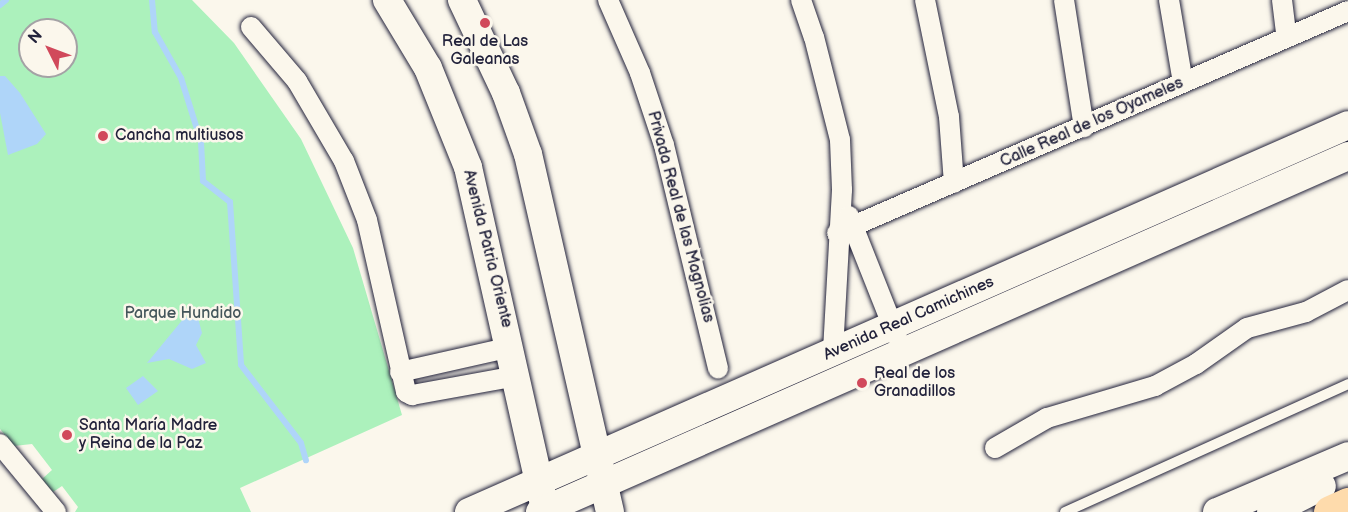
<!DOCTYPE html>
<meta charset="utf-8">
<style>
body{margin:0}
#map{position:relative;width:1348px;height:512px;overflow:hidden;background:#fbf7ec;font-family:"Balsamiq Sans",sans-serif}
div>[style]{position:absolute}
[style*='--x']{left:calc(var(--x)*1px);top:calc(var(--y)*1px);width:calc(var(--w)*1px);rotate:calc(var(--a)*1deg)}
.green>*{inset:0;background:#acf1bc}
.water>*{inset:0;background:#afd5f9}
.stream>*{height:6px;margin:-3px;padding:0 3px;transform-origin:3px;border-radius:3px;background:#afd5f9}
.roads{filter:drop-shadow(0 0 2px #22223b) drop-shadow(0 0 2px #22223b)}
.lane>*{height:10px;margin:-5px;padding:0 5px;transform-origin:5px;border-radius:5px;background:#fbf7ec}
.street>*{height:20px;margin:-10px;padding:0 10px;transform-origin:10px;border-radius:10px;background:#fbf7ec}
.secondary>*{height:28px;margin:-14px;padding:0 14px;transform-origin:14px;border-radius:14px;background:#fbf7ec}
.highway>*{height:33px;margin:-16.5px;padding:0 16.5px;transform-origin:16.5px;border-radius:16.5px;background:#fedbac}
.dots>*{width:16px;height:16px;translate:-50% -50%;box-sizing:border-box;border:3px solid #fbf7ec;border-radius:50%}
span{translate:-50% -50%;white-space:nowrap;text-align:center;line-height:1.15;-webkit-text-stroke:5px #fbf7ec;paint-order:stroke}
.poi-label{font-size:16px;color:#22223b}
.left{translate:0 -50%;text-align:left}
.street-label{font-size:16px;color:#22223b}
.park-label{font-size:16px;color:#44565b}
.north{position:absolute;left:18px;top:18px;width:60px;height:60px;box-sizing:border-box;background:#fbf7ec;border:2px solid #a4a2a5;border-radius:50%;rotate:312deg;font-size:16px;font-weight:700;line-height:24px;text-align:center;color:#22223b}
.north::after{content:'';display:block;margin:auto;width:21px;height:27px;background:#d1495b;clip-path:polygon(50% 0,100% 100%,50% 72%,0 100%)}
</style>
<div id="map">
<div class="green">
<i style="clip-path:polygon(evenodd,0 0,192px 0,234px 43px,301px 139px,353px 248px,402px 415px,240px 488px,251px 512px,75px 512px,78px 507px,62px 486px,53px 492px,42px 479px,52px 470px,32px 444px,14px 446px,0 429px,0 0,30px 30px,66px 30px,66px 66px,30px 66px,30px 30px)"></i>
</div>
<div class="water">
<i style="clip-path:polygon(0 76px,5px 76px,20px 93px,46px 134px,37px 144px,8px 155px,0 113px)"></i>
<i style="clip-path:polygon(197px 314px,202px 333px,196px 345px,206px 363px,192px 369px,169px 359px,147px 363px,184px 318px)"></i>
<i style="clip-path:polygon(143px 376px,158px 391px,138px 405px,126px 388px)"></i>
</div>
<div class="stream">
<i style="--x:152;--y:0;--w:32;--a:85"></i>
<i style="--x:155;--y:32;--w:53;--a:60.5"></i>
<i style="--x:181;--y:78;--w:67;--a:72.6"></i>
<i style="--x:201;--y:142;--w:39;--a:87"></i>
<i style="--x:203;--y:181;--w:34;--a:38"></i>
<i style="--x:230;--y:202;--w:163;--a:86.1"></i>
<i style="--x:241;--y:365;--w:98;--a:52.4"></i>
<i style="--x:301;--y:443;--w:18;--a:74"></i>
<i style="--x:0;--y:5;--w:8;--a:-40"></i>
</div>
<div class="roads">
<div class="lane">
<i style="--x:1065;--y:512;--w:311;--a:-24.3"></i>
</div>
<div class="street">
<i style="--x:608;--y:0;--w:80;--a:66.3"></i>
<i style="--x:640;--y:73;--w:76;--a:71.6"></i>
<i style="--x:664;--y:145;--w:230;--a:76.4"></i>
<i style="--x:801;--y:0;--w:39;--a:71"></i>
<i style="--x:814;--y:37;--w:106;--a:75.8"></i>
<i style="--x:840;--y:140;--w:50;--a:87.7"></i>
<i style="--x:842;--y:190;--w:162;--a:93.2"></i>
<i style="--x:925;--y:0;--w:119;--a:78.4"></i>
<i style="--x:949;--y:117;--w:66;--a:85.7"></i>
<i style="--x:1064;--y:0;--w:129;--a:81.1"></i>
<i style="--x:1169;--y:0;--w:84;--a:80.4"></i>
<i style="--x:1282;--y:0;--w:38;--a:83"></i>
<i style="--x:251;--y:27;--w:71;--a:49.6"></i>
<i style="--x:297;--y:81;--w:93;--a:59.6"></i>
<i style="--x:344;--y:161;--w:63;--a:68.7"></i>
<i style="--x:367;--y:220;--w:176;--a:77.2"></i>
<i style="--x:406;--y:392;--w:7;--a:27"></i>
<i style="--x:412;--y:395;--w:107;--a:-10.3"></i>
<i style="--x:849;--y:216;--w:130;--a:68.4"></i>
<i style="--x:837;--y:233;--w:557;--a:-23.48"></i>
<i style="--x:400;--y:372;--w:114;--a:-12.7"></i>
<i style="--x:0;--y:444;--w:88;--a:50.5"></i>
<i style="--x:995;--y:448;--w:60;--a:-30"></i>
<i style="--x:1047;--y:418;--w:113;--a:-16.5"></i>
<i style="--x:1155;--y:386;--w:47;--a:-28.2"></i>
<i style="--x:1196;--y:364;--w:62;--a:-35.2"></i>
<i style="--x:1247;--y:328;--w:61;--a:-15.2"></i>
<i style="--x:1306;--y:312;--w:47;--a:-27.6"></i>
</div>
<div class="secondary">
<i style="--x:387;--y:0;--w:79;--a:58.9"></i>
<i style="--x:428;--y:68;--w:107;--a:68"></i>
<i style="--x:468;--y:167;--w:342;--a:77.3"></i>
<i style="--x:462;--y:0;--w:103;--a:64.7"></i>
<i style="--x:506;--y:93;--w:65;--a:70.2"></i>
<i style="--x:528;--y:154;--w:367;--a:77.1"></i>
<i style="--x:469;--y:512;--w:960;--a:-23.76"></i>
<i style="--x:540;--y:512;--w:883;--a:-23.78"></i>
<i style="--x:1217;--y:512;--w:142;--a:-23.1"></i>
<i style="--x:1271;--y:512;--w:57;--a:-27"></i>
</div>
<div class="highway">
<i style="--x:1330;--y:512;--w:20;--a:-24"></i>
</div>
</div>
<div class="dots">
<i style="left:485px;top:23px;background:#d1495b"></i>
<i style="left:103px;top:136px;background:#d1495b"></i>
<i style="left:862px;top:383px;background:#d1495b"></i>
<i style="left:67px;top:435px;background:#d1495b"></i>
</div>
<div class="poi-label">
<span style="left:485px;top:51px">Real de Las<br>Galeanas</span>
<span class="left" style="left:115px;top:136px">Cancha multiusos</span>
<span class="left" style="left:874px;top:383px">Real de los<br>Granadillos</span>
<span class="left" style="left:79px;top:435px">Santa María Madre<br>y Reina de la Paz</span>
</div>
<div class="street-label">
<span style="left:1092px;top:123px;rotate:-24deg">Calle Real de los Oyameles</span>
<span style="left:680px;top:217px;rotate:75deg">Privada Real de las Magnolias</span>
<span style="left:487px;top:249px;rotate:76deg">Avenida Patria Oriente</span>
<span style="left:909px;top:319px;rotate:-24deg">Avenida Real Camichines</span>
</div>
<div class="park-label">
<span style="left:183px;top:314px">Parque Hundido</span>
</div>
<div class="north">N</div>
</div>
